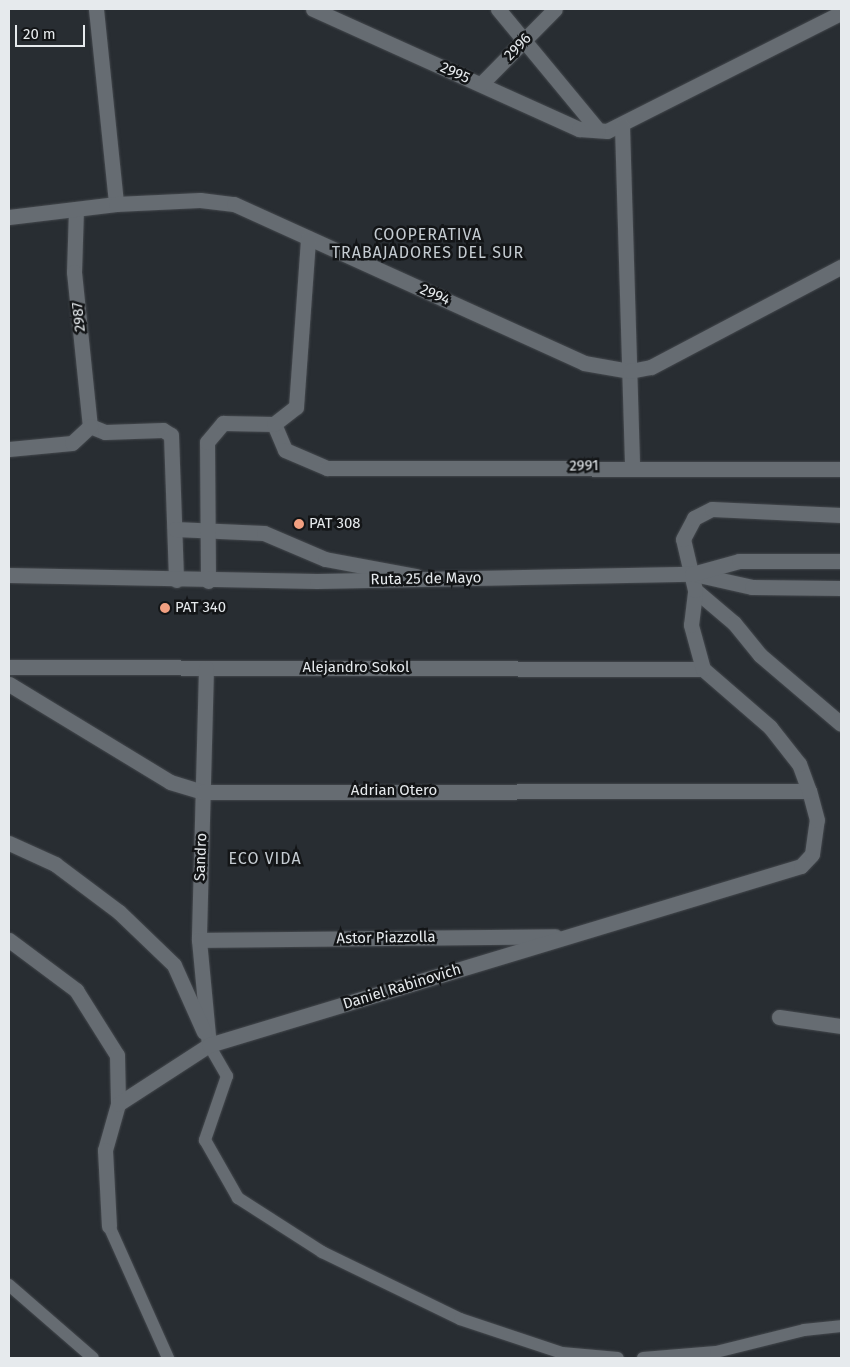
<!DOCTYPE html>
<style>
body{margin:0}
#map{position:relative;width:850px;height:1367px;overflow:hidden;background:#282d32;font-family:"Fira Sans",sans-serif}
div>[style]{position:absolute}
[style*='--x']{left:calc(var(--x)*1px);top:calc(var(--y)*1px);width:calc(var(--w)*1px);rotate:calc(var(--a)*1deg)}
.roads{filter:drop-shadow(0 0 1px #44484d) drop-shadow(0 0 1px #44484d)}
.lane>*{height:12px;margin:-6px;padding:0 6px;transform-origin:6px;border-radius:6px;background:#666c72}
.street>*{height:15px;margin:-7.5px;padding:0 7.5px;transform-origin:7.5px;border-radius:7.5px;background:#666c72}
.secondary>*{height:15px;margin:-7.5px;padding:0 7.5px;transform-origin:7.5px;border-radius:7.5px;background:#666c72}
.dots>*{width:14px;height:14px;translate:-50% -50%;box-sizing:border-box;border:2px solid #131517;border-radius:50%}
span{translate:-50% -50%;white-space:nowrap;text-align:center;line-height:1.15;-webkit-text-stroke:5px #131517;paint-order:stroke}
.street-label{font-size:15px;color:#e6eaed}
.poi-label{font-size:15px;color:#e6eaed}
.left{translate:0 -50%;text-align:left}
.neighbourhood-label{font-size:16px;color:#c4cbd1;letter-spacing:1px}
.frame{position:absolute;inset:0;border:10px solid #e6eaed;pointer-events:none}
.scale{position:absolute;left:15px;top:25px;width:70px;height:22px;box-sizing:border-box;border:2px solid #e6eaed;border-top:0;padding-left:6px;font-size:15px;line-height:18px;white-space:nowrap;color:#e6eaed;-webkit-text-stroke:4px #131517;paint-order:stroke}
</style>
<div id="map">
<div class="roads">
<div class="lane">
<i style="--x:209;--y:1045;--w:36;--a:60"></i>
<i style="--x:227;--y:1076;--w:68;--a:109"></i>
<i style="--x:205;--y:1140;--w:67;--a:60.4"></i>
<i style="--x:238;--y:1198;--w:100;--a:32.7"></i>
<i style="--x:322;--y:1252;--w:153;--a:25.9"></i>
<i style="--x:460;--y:1319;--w:108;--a:18.4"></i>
<i style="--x:562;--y:1353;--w:56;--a:5.1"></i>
<i style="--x:109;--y:1226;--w:145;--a:65.9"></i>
<i style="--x:9;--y:1285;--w:111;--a:41"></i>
<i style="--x:643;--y:1358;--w:73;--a:-4.7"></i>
<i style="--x:716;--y:1352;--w:91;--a:-14"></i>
<i style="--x:804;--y:1330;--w:37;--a:-6"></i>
</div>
<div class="street">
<i style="--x:96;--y:9;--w:196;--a:84.1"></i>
<i style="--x:313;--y:9;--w:292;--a:24.3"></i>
<i style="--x:579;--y:129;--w:28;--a:4"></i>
<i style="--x:607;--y:131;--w:262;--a:-26.8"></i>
<i style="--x:498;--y:9;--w:157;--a:50.4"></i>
<i style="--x:481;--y:84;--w:105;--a:-45.4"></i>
<i style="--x:622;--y:126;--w:340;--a:88.3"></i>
<i style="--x:76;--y:209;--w:63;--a:91.8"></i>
<i style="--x:74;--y:272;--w:155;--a:84.1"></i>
<i style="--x:9;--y:217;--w:108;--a:-6.9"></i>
<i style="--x:116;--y:204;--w:84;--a:-2.7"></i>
<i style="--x:200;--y:200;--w:34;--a:7"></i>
<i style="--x:234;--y:204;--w:384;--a:24.4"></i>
<i style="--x:584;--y:363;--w:47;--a:9.9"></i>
<i style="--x:630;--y:371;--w:21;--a:-11"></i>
<i style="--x:651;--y:367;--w:215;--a:-27.8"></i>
<i style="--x:274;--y:424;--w:28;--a:67"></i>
<i style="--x:285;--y:450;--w:46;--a:23.2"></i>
<i style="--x:327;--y:468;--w:514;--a:0.11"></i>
<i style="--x:90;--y:426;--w:16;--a:22"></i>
<i style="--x:105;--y:432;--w:58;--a:-2"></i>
<i style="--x:163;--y:430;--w:9;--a:32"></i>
<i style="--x:171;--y:435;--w:145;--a:88"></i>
<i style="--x:9;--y:449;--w:63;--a:-5.4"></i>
<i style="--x:72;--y:443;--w:25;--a:-43"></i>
<i style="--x:175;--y:529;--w:89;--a:2.6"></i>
<i style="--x:264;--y:533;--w:66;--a:23.1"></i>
<i style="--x:325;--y:559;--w:93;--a:10.6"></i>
<i style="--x:208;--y:581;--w:139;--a:-90.4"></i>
<i style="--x:207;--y:442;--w:25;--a:-50"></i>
<i style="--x:223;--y:423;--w:51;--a:1.1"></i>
<i style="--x:274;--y:424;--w:28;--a:-38"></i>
<i style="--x:296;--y:407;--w:169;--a:-85.9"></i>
<i style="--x:695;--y:590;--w:51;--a:40.2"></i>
<i style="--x:734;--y:623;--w:41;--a:50.9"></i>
<i style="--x:760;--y:655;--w:106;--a:40.4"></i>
<i style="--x:9;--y:667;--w:694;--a:0.17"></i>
<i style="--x:206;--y:668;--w:272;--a:91.5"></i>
<i style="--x:199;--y:940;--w:105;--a:84.6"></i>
<i style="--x:9;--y:684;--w:188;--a:31.3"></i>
<i style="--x:170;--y:782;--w:34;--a:17"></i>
<i style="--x:203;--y:792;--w:606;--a:-0.09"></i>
<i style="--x:9;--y:843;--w:51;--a:24.5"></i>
<i style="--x:55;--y:864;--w:80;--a:36.9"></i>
<i style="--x:119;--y:912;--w:76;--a:43.9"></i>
<i style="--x:174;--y:965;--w:73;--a:65.9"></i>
<i style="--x:9;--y:940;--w:84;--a:36.7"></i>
<i style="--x:76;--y:990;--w:77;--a:57.8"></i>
<i style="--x:117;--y:1055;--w:49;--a:88.8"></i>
<i style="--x:118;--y:1104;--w:48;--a:105.8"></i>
<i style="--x:105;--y:1150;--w:76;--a:87"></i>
<i style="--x:199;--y:940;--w:356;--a:-0.6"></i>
<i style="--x:779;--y:1017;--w:63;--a:8.3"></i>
<i style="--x:118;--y:1104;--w:108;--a:-33"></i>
<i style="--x:209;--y:1045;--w:618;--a:-16.82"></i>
<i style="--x:801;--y:866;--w:16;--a:-47"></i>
<i style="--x:812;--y:854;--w:34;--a:-82"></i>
<i style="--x:817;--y:820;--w:30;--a:-105"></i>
<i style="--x:809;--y:791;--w:29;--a:-110"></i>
<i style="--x:799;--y:764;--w:47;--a:-128.1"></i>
<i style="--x:770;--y:727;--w:89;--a:-139.1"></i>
<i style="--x:703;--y:669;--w:46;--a:-105.3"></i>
<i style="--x:691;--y:625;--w:35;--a:-83"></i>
<i style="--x:695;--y:590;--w:52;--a:-103.2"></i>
<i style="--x:683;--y:539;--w:24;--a:-62"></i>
<i style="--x:694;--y:518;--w:20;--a:-27"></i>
<i style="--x:712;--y:509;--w:129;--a:2.7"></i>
</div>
<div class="secondary">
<i style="--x:694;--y:574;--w:59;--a:12.6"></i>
<i style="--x:752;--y:587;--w:89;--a:0.6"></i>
<i style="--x:9;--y:575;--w:308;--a:1.1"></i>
<i style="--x:317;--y:581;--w:375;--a:-1.1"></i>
<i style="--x:692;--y:574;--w:49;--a:-15.5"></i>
<i style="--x:739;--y:561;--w:102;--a:0"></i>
</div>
</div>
<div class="dots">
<i style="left:299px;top:524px;background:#f2a081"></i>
<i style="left:165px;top:608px;background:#f2a081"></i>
</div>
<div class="street-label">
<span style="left:518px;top:47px;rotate:-46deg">2996</span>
<span style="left:455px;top:73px;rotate:24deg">2995</span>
<span style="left:435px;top:295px;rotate:24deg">2994</span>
<span style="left:79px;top:317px;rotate:-96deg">2987</span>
<span style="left:584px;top:466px;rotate:-1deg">2991</span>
<span style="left:426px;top:579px;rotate:-1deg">Ruta 25 de Mayo</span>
<span style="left:356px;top:668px">Alejandro Sokol</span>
<span style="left:394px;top:791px">Adrian Otero</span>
<span style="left:201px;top:857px;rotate:-88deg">Sandro</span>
<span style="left:386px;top:938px;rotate:-1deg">Astor Piazzolla</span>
<span style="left:402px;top:987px;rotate:-17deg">Daniel Rabinovich</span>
</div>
<div class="poi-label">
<span class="left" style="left:309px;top:524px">PAT 308</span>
<span class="left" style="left:175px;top:608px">PAT 340</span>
</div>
<div class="neighbourhood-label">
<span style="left:428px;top:244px">COOPERATIVA<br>TRABAJADORES DEL SUR</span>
<span style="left:265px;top:859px">ECO VIDA</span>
</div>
<div class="frame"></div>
<div class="scale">20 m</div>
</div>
